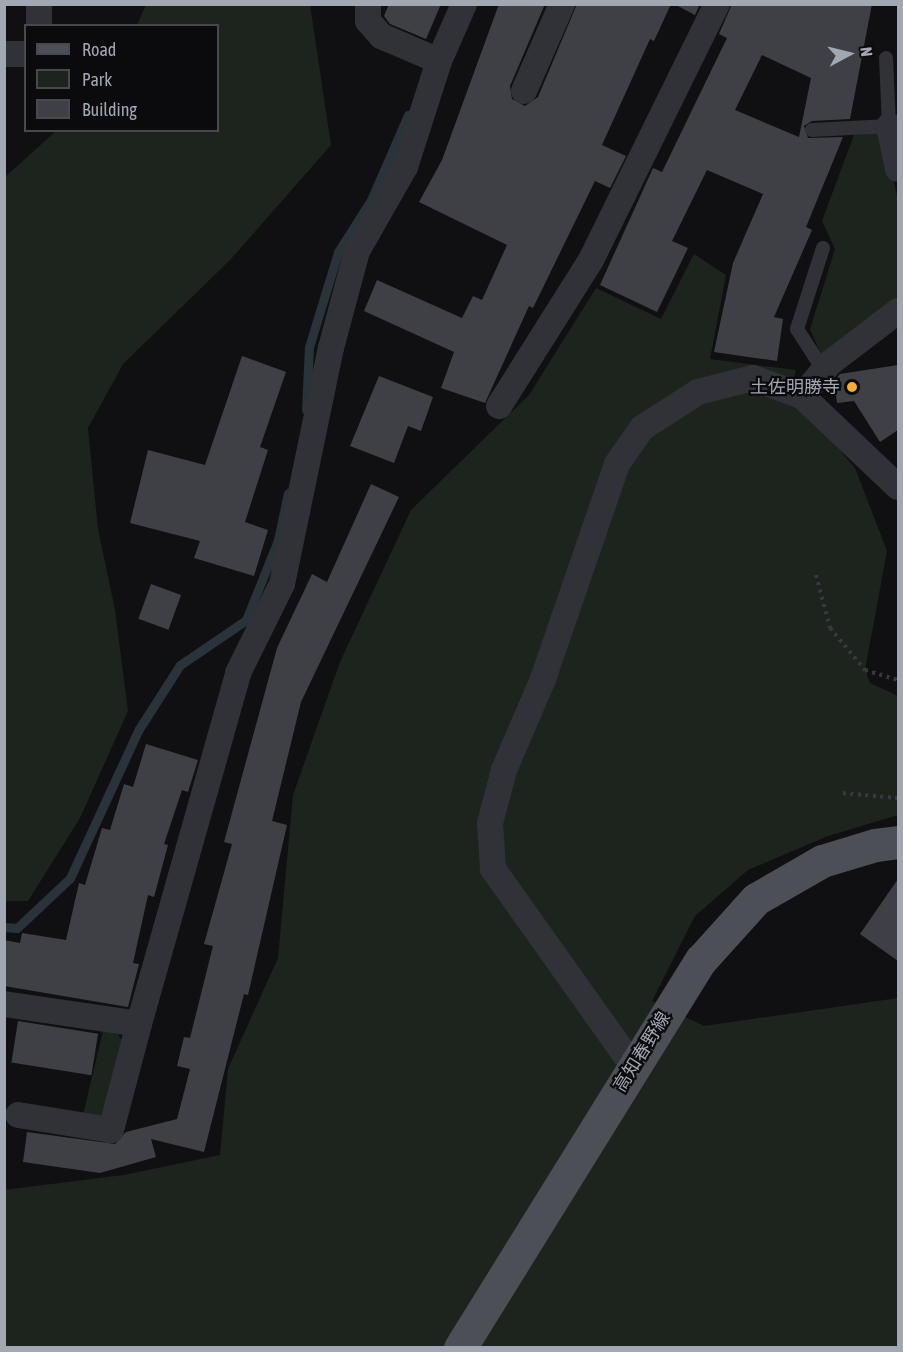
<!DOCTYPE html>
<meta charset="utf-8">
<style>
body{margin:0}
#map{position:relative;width:903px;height:1352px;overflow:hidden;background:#101012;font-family:"Asap Condensed","Noto Sans JP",sans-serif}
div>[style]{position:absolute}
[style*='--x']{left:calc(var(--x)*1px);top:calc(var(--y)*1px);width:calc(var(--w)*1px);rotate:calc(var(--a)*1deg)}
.green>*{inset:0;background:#1d241e}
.stream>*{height:9px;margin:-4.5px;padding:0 4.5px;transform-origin:4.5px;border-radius:4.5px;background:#2a333a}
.building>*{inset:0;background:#3f4045;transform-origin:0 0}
.path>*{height:4px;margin-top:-2px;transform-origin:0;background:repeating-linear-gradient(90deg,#37393e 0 3px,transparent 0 7.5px)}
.service>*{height:14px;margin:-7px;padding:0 7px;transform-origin:7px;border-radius:7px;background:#313237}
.minor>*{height:26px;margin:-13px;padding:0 13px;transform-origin:13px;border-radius:13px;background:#313237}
.primary>*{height:33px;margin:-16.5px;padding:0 16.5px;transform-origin:16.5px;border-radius:16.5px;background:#4d4f56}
.dots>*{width:16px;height:16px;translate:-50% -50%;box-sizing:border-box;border:3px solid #0b0b0d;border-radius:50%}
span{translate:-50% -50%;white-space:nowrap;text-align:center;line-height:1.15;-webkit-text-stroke:4.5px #0b0b0d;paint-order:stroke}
.poi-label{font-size:18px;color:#a1a7b3}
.right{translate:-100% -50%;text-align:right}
.street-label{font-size:18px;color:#a1a7b3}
.frame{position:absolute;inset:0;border:6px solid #a1a7b3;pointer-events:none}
.legend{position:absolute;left:24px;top:24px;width:195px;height:108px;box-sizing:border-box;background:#0b0b0d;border:2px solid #47494f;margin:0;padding:8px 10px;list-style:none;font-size:18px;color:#a1a7b3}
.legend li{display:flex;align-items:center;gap:12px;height:30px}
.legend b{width:30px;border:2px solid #47494f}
.north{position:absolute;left:819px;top:24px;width:60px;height:60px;-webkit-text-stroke:4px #0b0b0d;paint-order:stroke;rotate:83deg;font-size:16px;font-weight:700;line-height:24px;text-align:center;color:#a1a7b3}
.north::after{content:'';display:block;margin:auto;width:21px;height:27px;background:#a1a7b3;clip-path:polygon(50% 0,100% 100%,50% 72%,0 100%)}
</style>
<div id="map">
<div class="green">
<i style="clip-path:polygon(146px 5px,310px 5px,331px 145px,230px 260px,123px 364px,88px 428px,98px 529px,115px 610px,128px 711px,80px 818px,28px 901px,5px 901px,5px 177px,56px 131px,218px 130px,218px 26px,137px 25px)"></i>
<i style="clip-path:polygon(883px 132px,898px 201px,898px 304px,824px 361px,810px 329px,835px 249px,822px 221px,854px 135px)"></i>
<i style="clip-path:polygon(694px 254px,726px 275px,710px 359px,796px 370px,790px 392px,855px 468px,887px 551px,865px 670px,870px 683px,898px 696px,898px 815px,828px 836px,748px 870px,695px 916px,652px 1001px,704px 1026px,898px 998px,898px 1347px,5px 1347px,4px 1190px,124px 1175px,220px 1155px,228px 1069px,278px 958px,293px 795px,340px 662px,411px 510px,529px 395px,596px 288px,661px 319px)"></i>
<i style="clip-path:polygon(103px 1031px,118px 1034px,126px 1048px,108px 1117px,82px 1119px)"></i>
</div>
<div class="stream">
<i style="--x:306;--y:410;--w:63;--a:-87.3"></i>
<i style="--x:309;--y:347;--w:99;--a:-73"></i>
<i style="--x:338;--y:252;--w:62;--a:-57.6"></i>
<i style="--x:371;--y:200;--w:93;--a:-66.5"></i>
<i style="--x:4;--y:927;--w:13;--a:4"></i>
<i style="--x:17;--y:928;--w:73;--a:-43.3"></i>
<i style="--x:70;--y:878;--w:164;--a:-65.2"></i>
<i style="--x:139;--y:729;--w:76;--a:-57.4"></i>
<i style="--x:180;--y:665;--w:80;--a:-34.3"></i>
<i style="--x:246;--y:620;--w:86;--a:-68.2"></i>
<i style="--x:278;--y:540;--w:48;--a:-78"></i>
</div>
<div class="building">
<i style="clip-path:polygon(389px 4px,441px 4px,426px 39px,390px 24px,384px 16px)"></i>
<i style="clip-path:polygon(499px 4px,545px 4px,510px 86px,512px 99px,525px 106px,538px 97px,577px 4px,671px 4px,654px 41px,650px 39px,602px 145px,626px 156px,610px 188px,595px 181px,533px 308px,529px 306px,485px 403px,441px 388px,454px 352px,364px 311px,377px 280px,462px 318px,473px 296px,482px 300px,507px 245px,419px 202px,442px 160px)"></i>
<i style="clip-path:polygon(674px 4px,700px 4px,695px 15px)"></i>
<i style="clip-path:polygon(evenodd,732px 4px,872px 4px,850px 119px,812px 121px,804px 126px,808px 138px,843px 137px,806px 227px,812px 230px,774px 317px,783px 319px,777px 361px,714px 352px,733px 263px,763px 194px,707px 170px,672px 241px,688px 248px,657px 312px,600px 285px,653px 168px,662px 172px,727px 38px,719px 34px,732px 4px,762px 55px,811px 78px,799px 137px,735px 110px,762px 55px)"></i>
<i style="clip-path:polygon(242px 356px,286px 372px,260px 447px,268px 450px,245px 522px,268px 530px,254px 576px,194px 558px,200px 541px,130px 523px,148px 450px,205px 465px)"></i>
<i style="clip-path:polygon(898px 365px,898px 430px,880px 442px,854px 401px,837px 403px,834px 382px,840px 374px)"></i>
<i style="clip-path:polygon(379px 376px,433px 397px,421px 431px,408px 426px,394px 463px,350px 446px)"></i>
<i style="clip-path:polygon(371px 484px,399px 497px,301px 702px,272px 821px,287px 825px,248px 995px,244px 994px,204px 1152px,151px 1139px,156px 1157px,100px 1173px,23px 1162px,27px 1132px,115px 1144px,126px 1132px,177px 1119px,190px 1069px,177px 1066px,184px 1037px,190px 1038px,213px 946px,204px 944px,232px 844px,224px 842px,277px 648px,312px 574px,327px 582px)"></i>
<i style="left:151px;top:584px;width:32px;height:37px;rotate:20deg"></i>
<i style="clip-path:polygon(146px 744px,198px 760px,188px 792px,182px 790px,164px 844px,168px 845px,154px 897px,148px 895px,133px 963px,139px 964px,128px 1007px,4px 986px,4px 940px,20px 943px,22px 933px,66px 940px,79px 883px,85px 885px,102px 828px,110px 830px,124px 784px,133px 787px)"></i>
<i style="clip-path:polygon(898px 879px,898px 961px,860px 934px)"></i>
<i style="left:18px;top:1021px;width:81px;height:42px;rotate:9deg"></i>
</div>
<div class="path">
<i style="--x:816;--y:575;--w:55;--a:75.2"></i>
<i style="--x:830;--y:628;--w:55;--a:50.2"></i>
<i style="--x:865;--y:670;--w:34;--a:17"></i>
<i style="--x:843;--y:793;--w:55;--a:5.2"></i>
</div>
<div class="service">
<i style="--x:812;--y:130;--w:77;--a:-3"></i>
<i style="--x:889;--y:126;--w:68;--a:-92.5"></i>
<i style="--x:823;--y:248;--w:85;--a:107.8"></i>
<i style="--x:797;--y:329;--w:50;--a:57.3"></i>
</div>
<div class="minor">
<i style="--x:39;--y:4;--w:22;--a:90"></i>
<i style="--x:368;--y:4;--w:17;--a:90"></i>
<i style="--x:368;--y:21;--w:20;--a:49"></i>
<i style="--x:381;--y:36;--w:63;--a:23.3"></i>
<i style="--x:4;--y:54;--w:22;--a:0"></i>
<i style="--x:524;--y:91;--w:95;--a:-66.4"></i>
<i style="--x:889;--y:126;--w:44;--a:78.2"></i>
<i style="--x:802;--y:396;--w:43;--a:-49.7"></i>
<i style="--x:830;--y:363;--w:86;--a:-37.4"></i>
<i style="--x:499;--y:406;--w:173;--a:-57.8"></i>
<i style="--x:591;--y:260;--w:285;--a:-63.8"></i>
<i style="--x:4;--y:1004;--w:136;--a:8.4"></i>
<i style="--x:139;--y:1024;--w:110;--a:104.8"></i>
<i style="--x:111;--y:1130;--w:94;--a:-170.8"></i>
<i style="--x:139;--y:1024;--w:365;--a:-74.2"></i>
<i style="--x:238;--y:673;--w:99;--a:-63.7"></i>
<i style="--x:282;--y:584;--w:241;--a:-78.3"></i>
<i style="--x:331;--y:348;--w:100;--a:-75"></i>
<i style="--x:357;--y:251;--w:97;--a:-60.3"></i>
<i style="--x:405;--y:167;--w:111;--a:-72.2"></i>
<i style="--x:439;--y:61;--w:62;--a:-66.3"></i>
<i style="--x:633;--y:1066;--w:242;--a:-125.4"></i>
<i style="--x:493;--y:869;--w:46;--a:-93.7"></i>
<i style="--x:490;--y:823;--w:55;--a:-75.2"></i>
<i style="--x:504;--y:770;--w:99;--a:-66.8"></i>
<i style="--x:543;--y:679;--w:227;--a:-71"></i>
<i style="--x:617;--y:464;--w:44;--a:-55.2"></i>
<i style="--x:642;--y:428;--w:67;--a:-32.7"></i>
<i style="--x:698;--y:392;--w:57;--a:-14.3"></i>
<i style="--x:753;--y:378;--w:52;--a:20.2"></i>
<i style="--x:802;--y:396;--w:132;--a:43.5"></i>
</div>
<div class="primary">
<i style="--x:460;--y:1348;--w:457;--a:-58.2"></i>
<i style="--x:701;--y:960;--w:82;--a:-48"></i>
<i style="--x:756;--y:899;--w:76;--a:-29.9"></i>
<i style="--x:822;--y:861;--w:55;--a:-16.8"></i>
<i style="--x:875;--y:845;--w:23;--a:-7"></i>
</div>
<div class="dots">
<i style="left:852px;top:387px;background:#f5b025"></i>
</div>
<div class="poi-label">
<span class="right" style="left:840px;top:387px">土佐明勝寺</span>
</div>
<div class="street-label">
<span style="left:642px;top:1052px;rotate:-58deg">高知春野線</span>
</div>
<div class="frame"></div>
<ul class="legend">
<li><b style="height:8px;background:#4d4f56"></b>Road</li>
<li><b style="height:16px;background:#1d241e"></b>Park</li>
<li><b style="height:16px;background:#3f4045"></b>Building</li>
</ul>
<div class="north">N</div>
</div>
